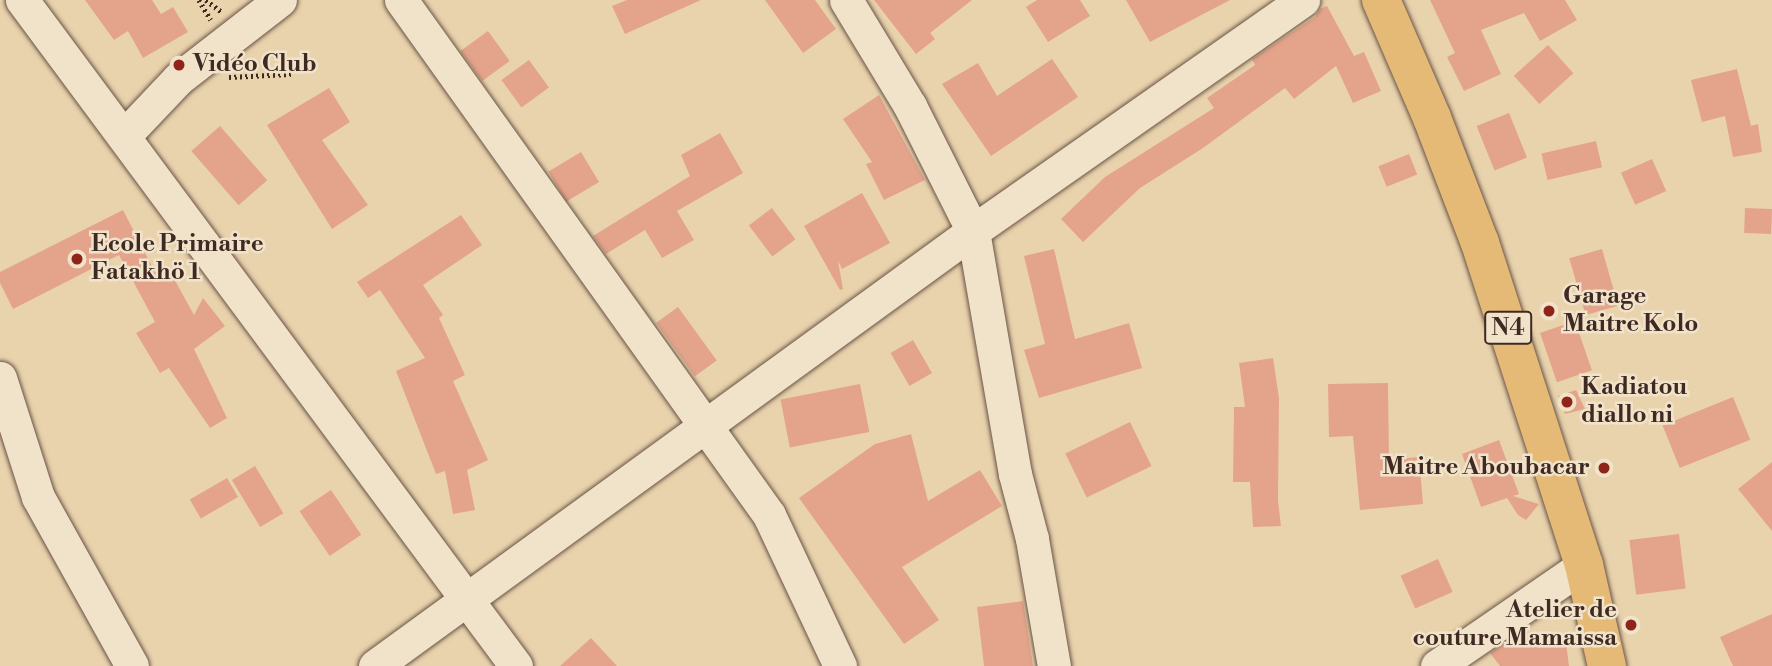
<!DOCTYPE html>
<meta charset="utf-8">
<style>
body{margin:0}
#map{position:relative;width:1772px;height:666px;overflow:hidden;background:#e9d3ad;font-family:"Libre Bodoni",serif}
div>[style]{position:absolute}
[style*='--x']{left:calc(var(--x)*1px);top:calc(var(--y)*1px);width:calc(var(--w)*1px);rotate:calc(var(--a)*1deg)}
.building>*{inset:0;background:#e4a48b;transform-origin:0 0}
.path>*{height:4.5px;margin-top:-2.25px;transform-origin:0;background:repeating-linear-gradient(90deg,#3f2a23 0 2px,transparent 0 5.5px)}
.roads{filter:drop-shadow(0 0 2px #6a5446) drop-shadow(0 0 2px #6a5446)}
.minor>*{height:33px;margin:-16.5px;padding:0 16.5px;transform-origin:16.5px;border-radius:16.5px;background:#f1e2ca}
.highway>*{height:38px;margin:-19px;padding:0 19px;transform-origin:19px;border-radius:19px;background:#e4ba76}
.dots>*{width:19px;height:19px;translate:-50% -50%;box-sizing:border-box;border:4px solid #f1e2ca;border-radius:50%}
span{translate:-50% -50%;white-space:nowrap;text-align:center;line-height:1.15;-webkit-text-stroke:5px #f1e2ca;paint-order:stroke}
.shield-label span{padding:2px 5px;background:#f1e2ca;border:2px solid;border-radius:5px;-webkit-text-stroke-width:0}
.shield-label{font-size:23px;color:#3f2a23;font-weight:700}
.poi-label{font-size:24px;color:#3f2a23;font-weight:700}
.left{translate:0 -50%;text-align:left}
.right{translate:-100% -50%;text-align:right}
</style>
<div id="map">
<div class="building">
<i style="clip-path:polygon(85px 0,152px 0,161px 14px,173px 7px,188px 32px,143px 58px,128px 31px,114px 40px)"></i>
<i style="clip-path:polygon(627px 0,701px 0,625px 34px,612px 6px)"></i>
<i style="clip-path:polygon(765px 0,815px 0,836px 29px,803px 53px)"></i>
<i style="clip-path:polygon(874px 0,972px 0,930px 33px,935px 39px,916px 54px)"></i>
<i style="clip-path:polygon(1037px 0,1080px 0,1090px 16px,1048px 42px,1026px 7px)"></i>
<i style="clip-path:polygon(1126px 0,1230px 0,1150px 42px)"></i>
<i style="clip-path:polygon(1430px 0,1565px 0,1577px 20px,1540px 41px,1524px 13px,1481px 30px,1501px 74px,1464px 91px,1447px 57px,1455px 53px)"></i>
<i style="clip-path:polygon(1327px 6px,1354px 56px,1364px 52px,1381px 91px,1353px 103px,1336px 66px,1294px 99px,1285px 88px,1203px 148px,1140px 188px,1083px 242px,1061px 219px,1105px 177px,1214px 108px,1207px 98px,1255px 65px,1252px 59px,1315px 17px,1320px 9px)"></i>
<i style="left:488px;top:31px;width:37px;height:34px;rotate:54deg"></i>
<i style="left:1548px;top:45px;width:38px;height:46px;rotate:48deg"></i>
<i style="clip-path:polygon(1052px 59px,1078px 97px,991px 156px,942px 84px,978px 63px,997px 96px)"></i>
<i style="left:529px;top:60px;width:34px;height:34px;rotate:54deg"></i>
<i style="clip-path:polygon(1737px 69px,1751px 126px,1758px 124px,1762px 152px,1733px 157px,1725px 116px,1702px 122px,1691px 80px)"></i>
<i style="clip-path:polygon(329px 88px,350px 122px,322px 140px,368px 205px,332px 229px,267px 125px)"></i>
<i style="clip-path:polygon(879px 95px,925px 180px,884px 200px,866px 164px,872px 162px,843px 119px)"></i>
<i style="left:1509px;top:113px;width:48px;height:35px;rotate:68deg"></i>
<i style="left:220px;top:126px;width:72px;height:38px;rotate:49deg"></i>
<i style="clip-path:polygon(720px 133px,743px 173px,677px 211px,694px 240px,662px 258px,645px 230px,606px 254px,593px 236px,690px 176px,681px 155px)"></i>
<i style="left:1596px;top:141px;width:27px;height:56px;rotate:77deg"></i>
<i style="left:581px;top:152px;width:35px;height:38px;rotate:59deg"></i>
<i style="left:1409px;top:154px;width:22px;height:33px;rotate:68deg"></i>
<i style="left:1652px;top:159px;width:35px;height:34px;rotate:66deg"></i>
<i style="clip-path:polygon(862px 193px,890px 243px,842px 269px,838px 261px,843px 289px,840px 290px,804px 226px)"></i>
<i style="left:772px;top:208px;width:39px;height:29px;rotate:53deg"></i>
<i style="left:1745px;top:208px;width:27px;height:25px;rotate:2deg"></i>
<i style="clip-path:polygon(123px 210px,155px 272px,167px 266px,194px 315px,203px 298px,225px 326px,194px 349px,227px 418px,210px 428px,169px 368px,160px 373px,136px 333px,155px 322px,119px 255px,13px 309px,0 283px,0 272px)"></i>
<i style="clip-path:polygon(461px 215px,482px 245px,423px 285px,443px 315px,439px 318px,465px 375px,453px 381px,488px 460px,467px 470px,475px 510px,453px 514px,445px 471px,436px 474px,396px 371px,425px 358px,380px 290px,368px 298px,357px 282px)"></i>
<i style="clip-path:polygon(1054px 249px,1075px 339px,1129px 323px,1142px 368px,1039px 398px,1024px 350px,1045px 344px,1024px 256px)"></i>
<i style="left:1602px;top:249px;width:59px;height:34px;rotate:74deg"></i>
<i style="left:678px;top:307px;width:66px;height:27px;rotate:54deg"></i>
<i style="left:1575px;top:321px;width:52px;height:37px;rotate:71deg"></i>
<i style="left:913px;top:340px;width:38px;height:26px;rotate:60deg"></i>
<i style="clip-path:polygon(1273px 358px,1279px 398px,1278px 501px,1281px 526px,1253px 527px,1250px 482px,1233px 482px,1234px 407px,1245px 407px,1239px 363px)"></i>
<i style="clip-path:polygon(1388px 383px,1389px 460px,1419px 457px,1423px 504px,1360px 510px,1353px 436px,1329px 437px,1328px 384px)"></i>
<i style="left:860px;top:384px;width:49px;height:81px;rotate:79deg"></i>
<i style="clip-path:polygon(1576px 390px,1585px 409px,1565px 414px,1558px 396px)"></i>
<i style="left:1733px;top:397px;width:46px;height:76px;rotate:68deg"></i>
<i style="left:1130px;top:422px;width:49px;height:72px;rotate:64deg"></i>
<i style="clip-path:polygon(911px 434px,928px 501px,980px 470px,1002px 506px,902px 567px,939px 620px,904px 644px,799px 498px,875px 444px)"></i>
<i style="clip-path:polygon(1499px 440px,1519px 494px,1513px 496px,1539px 504px,1526px 520px,1518px 515px,1507px 498px,1481px 507px,1462px 454px)"></i>
<i style="clip-path:polygon(1772px 462px,1772px 531px,1738px 489px)"></i>
<i style="left:255px;top:466px;width:55px;height:27px;rotate:59deg"></i>
<i style="left:227px;top:478px;width:22px;height:43px;rotate:60deg"></i>
<i style="left:331px;top:490px;width:54px;height:38px;rotate:56deg"></i>
<i style="left:1679px;top:534px;width:55px;height:50px;rotate:83deg"></i>
<i style="left:1438px;top:559px;width:36px;height:41px;rotate:66deg"></i>
<i style="clip-path:polygon(1023px 601px,1033px 666px,984px 666px,977px 607px)"></i>
<i style="clip-path:polygon(1772px 614px,1772px 666px,1733px 666px,1720px 637px)"></i>
<i style="clip-path:polygon(1526px 628px,1531px 642px,1565px 635px,1569px 666px,1500px 666px,1490px 653px)"></i>
<i style="clip-path:polygon(591px 638px,617px 666px,560px 666px)"></i>
</div>
<div class="path">
<i style="--x:199;--y:0;--w:23;--a:59"></i>
<i style="--x:206;--y:0;--w:20;--a:37"></i>
<i style="--x:229;--y:77;--w:62;--a:-2.8"></i>
</div>
<div class="roads">
<div class="minor">
<i style="--x:22;--y:0;--w:829;--a:53.43"></i>
<i style="--x:401;--y:0;--w:633;--a:54.45"></i>
<i style="--x:769;--y:515;--w:167;--a:64.8"></i>
<i style="--x:846;--y:0;--w:124;--a:58.9"></i>
<i style="--x:910;--y:106;--w:140;--a:63.3"></i>
<i style="--x:973;--y:231;--w:247;--a:80.2"></i>
<i style="--x:1015;--y:474;--w:67;--a:75.3"></i>
<i style="--x:1032;--y:539;--w:129;--a:80.2"></i>
<i style="--x:125;--y:135;--w:77;--a:-46.6"></i>
<i style="--x:178;--y:79;--w:129;--a:-37.8"></i>
<i style="--x:0;--y:378;--w:125;--a:72.3"></i>
<i style="--x:38;--y:497;--w:193;--a:60.9"></i>
<i style="--x:375;--y:666;--w:739;--a:-36.03"></i>
<i style="--x:973;--y:231;--w:403;--a:-35"></i>
<i style="--x:1437;--y:666;--w:178;--a:-34.5"></i>
</div>
<div class="highway">
<i style="--x:1381;--y:0;--w:129;--a:66.6"></i>
<i style="--x:1432;--y:118;--w:134;--a:69"></i>
<i style="--x:1480;--y:243;--w:338;--a:72.1"></i>
<i style="--x:1584;--y:565;--w:104;--a:77.2"></i>
</div>
</div>
<div class="dots">
<i style="left:179px;top:65px;background:#8f2418"></i>
<i style="left:77px;top:259px;background:#8f2418"></i>
<i style="left:1549px;top:311px;background:#8f2418"></i>
<i style="left:1567px;top:402px;background:#8f2418"></i>
<i style="left:1604px;top:468px;background:#8f2418"></i>
<i style="left:1631px;top:625px;background:#8f2418"></i>
</div>
<div class="shield-label">
<span style="left:1508px;top:328px">N4</span>
</div>
<div class="poi-label">
<span class="left" style="left:193px;top:65px">Vidéo Club</span>
<span class="left" style="left:91px;top:259px">Ecole Primaire<br>Fatakhö 1</span>
<span class="left" style="left:1563px;top:311px">Garage<br>Maitre Kolo</span>
<span class="left" style="left:1581px;top:402px">Kadiatou<br>diallo ni</span>
<span class="right" style="left:1590px;top:468px">Maitre Aboubacar</span>
<span class="right" style="left:1617px;top:625px">Atelier de<br>couture Mamaissa</span>
</div>
</div>
